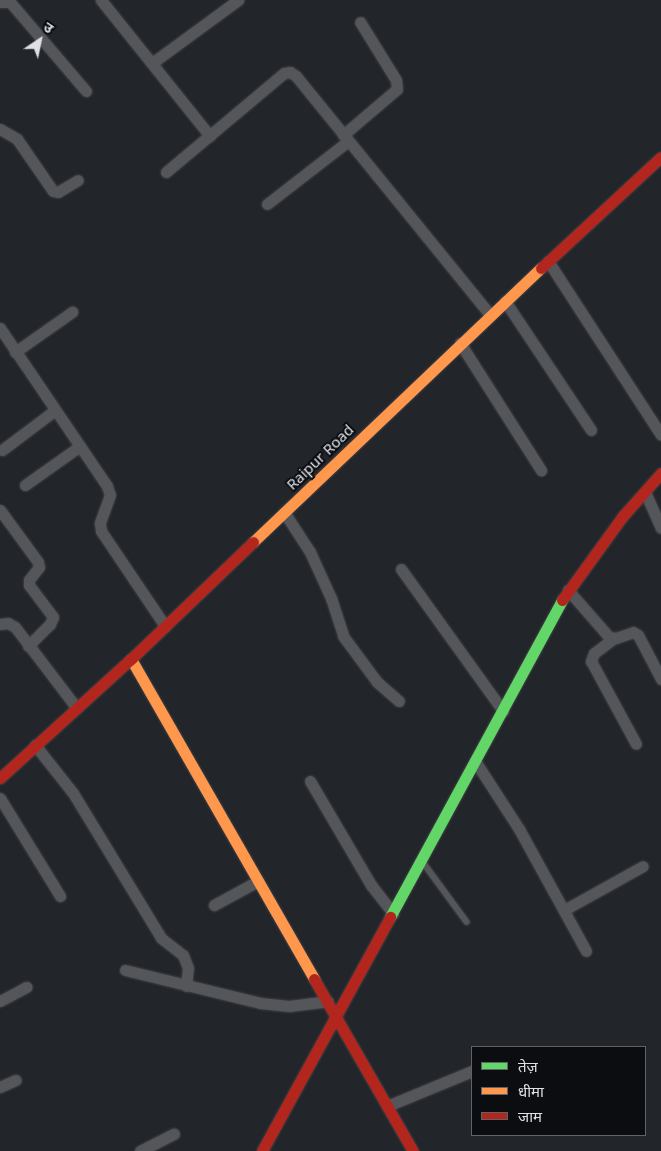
<!DOCTYPE html>
<meta charset="utf-8">
<style>
body{margin:0}
#map{position:relative;width:661px;height:1151px;overflow:hidden;background:#22252a;font-family:"Noto Sans","Noto Sans Devanagari",sans-serif}
div>[style]{position:absolute}
[style*='--x']{left:calc(var(--x)*1px);top:calc(var(--y)*1px);width:calc(var(--w)*1px);rotate:calc(var(--a)*1deg)}
.roads{filter:drop-shadow(0 0 1px #3e4045) drop-shadow(0 0 1px #3e4045)}
.lane>*{height:5.5px;margin:-2.75px;padding:0 2.75px;transform-origin:2.75px;border-radius:2.75px;background:#54565a}
.street>*{height:11px;margin:-5.5px;padding:0 5.5px;transform-origin:5.5px;border-radius:5.5px;background:#54565a}
.fast>*{height:11px;margin:-5.5px;padding:0 5.5px;transform-origin:5.5px;border-radius:5.5px;background:#63d668}
.slow>*{height:11px;margin:-5.5px;padding:0 5.5px;transform-origin:5.5px;border-radius:5.5px;background:#ff974d}
.jam>*{height:11px;margin:-5.5px;padding:0 5.5px;transform-origin:5.5px;border-radius:5.5px;background:#b3261e}
span{translate:-50% -50%;white-space:nowrap;text-align:center;line-height:1.15;-webkit-text-stroke:4px #0b0d11;paint-order:stroke}
.street-label{font-size:15px;color:#dde1e7}
.legend{position:absolute;left:471px;top:1046px;width:175px;height:90px;box-sizing:border-box;background:#0b0d11;border:1px solid #5f6267;margin:0;padding:6px 9px;list-style:none;font-size:15px;color:#dde1e7}
.legend li{display:flex;align-items:center;gap:10px;height:25px}
.legend b{width:25px;border:1px solid #5f6267}
.north{position:absolute;left:15px;top:15px;width:50px;height:50px;-webkit-text-stroke:4px #0b0d11;paint-order:stroke;rotate:34deg;font-size:14px;font-weight:700;line-height:20px;text-align:center;color:#dde1e7}
.north::after{content:'';display:block;margin:auto;width:18px;height:22px;background:#dde1e7;clip-path:polygon(50% 0,100% 100%,50% 72%,0 100%)}
</style>
<div id="map">
<div class="roads">
<div class="lane">
<i style="--x:423;--y:862;--w:74;--a:53.7"></i>
</div>
<div class="street">
<i style="--x:101;--y:0;--w:174;--a:51.3"></i>
<i style="--x:0;--y:2;--w:10;--a:0"></i>
<i style="--x:10;--y:2;--w:117;--a:49.5"></i>
<i style="--x:152;--y:63;--w:107;--a:-36.2"></i>
<i style="--x:0;--y:129;--w:20;--a:30"></i>
<i style="--x:17;--y:139;--w:63;--a:55.3"></i>
<i style="--x:53;--y:191;--w:5;--a:11"></i>
<i style="--x:58;--y:192;--w:23;--a:-31"></i>
<i style="--x:343;--y:135;--w:71;--a:-40.4"></i>
<i style="--x:397;--y:89;--w:9;--a:-96"></i>
<i style="--x:396;--y:80;--w:68;--a:-121.8"></i>
<i style="--x:166;--y:172;--w:154;--a:-40"></i>
<i style="--x:284;--y:73;--w:6;--a:-9"></i>
<i style="--x:290;--y:72;--w:7;--a:34"></i>
<i style="--x:296;--y:76;--w:308;--a:50.9"></i>
<i style="--x:267;--y:204;--w:101;--a:-37.8"></i>
<i style="--x:548;--y:261;--w:207;--a:57"></i>
<i style="--x:505;--y:301;--w:155;--a:56.3"></i>
<i style="--x:0;--y:328;--w:191;--a:55.9"></i>
<i style="--x:107;--y:486;--w:9;--a:72"></i>
<i style="--x:110;--y:495;--w:30;--a:110"></i>
<i style="--x:100;--y:523;--w:8;--a:83"></i>
<i style="--x:101;--y:531;--w:115;--a:56"></i>
<i style="--x:460;--y:343;--w:151;--a:57.5"></i>
<i style="--x:15;--y:352;--w:70;--a:-35.1"></i>
<i style="--x:2;--y:450;--w:66;--a:-37"></i>
<i style="--x:25;--y:485;--w:67;--a:-35.3"></i>
<i style="--x:645;--y:492;--w:39;--a:66"></i>
<i style="--x:0;--y:510;--w:64;--a:53.8"></i>
<i style="--x:38;--y:562;--w:5;--a:79"></i>
<i style="--x:39;--y:567;--w:16;--a:128"></i>
<i style="--x:29;--y:580;--w:5;--a:90"></i>
<i style="--x:29;--y:585;--w:40;--a:53"></i>
<i style="--x:53;--y:617;--w:8;--a:113"></i>
<i style="--x:50;--y:624;--w:31;--a:135"></i>
<i style="--x:284;--y:512;--w:48;--a:57"></i>
<i style="--x:310;--y:552;--w:51;--a:65.5"></i>
<i style="--x:331;--y:598;--w:40;--a:72"></i>
<i style="--x:343;--y:636;--w:57;--a:53.5"></i>
<i style="--x:377;--y:682;--w:29;--a:41"></i>
<i style="--x:401;--y:569;--w:175;--a:54.3"></i>
<i style="--x:568;--y:590;--w:62;--a:48.9"></i>
<i style="--x:609;--y:637;--w:7;--a:8"></i>
<i style="--x:616;--y:638;--w:18;--a:-19"></i>
<i style="--x:633;--y:632;--w:6;--a:31"></i>
<i style="--x:638;--y:635;--w:50;--a:62.4"></i>
<i style="--x:0;--y:624;--w:8;--a:-7"></i>
<i style="--x:8;--y:623;--w:8;--a:30"></i>
<i style="--x:15;--y:627;--w:101;--a:52.7"></i>
<i style="--x:614;--y:638;--w:25;--a:143"></i>
<i style="--x:594;--y:653;--w:9;--a:111"></i>
<i style="--x:591;--y:661;--w:94;--a:61.5"></i>
<i style="--x:35;--y:745;--w:61;--a:51.6"></i>
<i style="--x:73;--y:793;--w:170;--a:58.7"></i>
<i style="--x:161;--y:938;--w:28;--a:38"></i>
<i style="--x:183;--y:955;--w:14;--a:69"></i>
<i style="--x:188;--y:968;--w:18;--a:96"></i>
<i style="--x:475;--y:761;--w:81;--a:57.1"></i>
<i style="--x:519;--y:829;--w:139;--a:61.2"></i>
<i style="--x:310;--y:781;--w:121;--a:59.6"></i>
<i style="--x:371;--y:885;--w:36;--a:52"></i>
<i style="--x:0;--y:798;--w:115;--a:58.5"></i>
<i style="--x:214;--y:905;--w:50;--a:-28.6"></i>
<i style="--x:564;--y:910;--w:90;--a:-29.1"></i>
<i style="--x:125;--y:970;--w:139;--a:13.7"></i>
<i style="--x:260;--y:1003;--w:29;--a:6"></i>
<i style="--x:289;--y:1006;--w:39;--a:-7"></i>
<i style="--x:0;--y:1001;--w:30;--a:-28"></i>
<i style="--x:0;--y:1087;--w:17;--a:-24"></i>
<i style="--x:387;--y:1106;--w:92;--a:-22.4"></i>
<i style="--x:140;--y:1151;--w:38;--a:-27"></i>
</div>
<div class="fast">
<i style="--x:390;--y:917;--w:361;--a:-61.5"></i>
</div>
<div class="slow">
<i style="--x:253;--y:542;--w:398;--a:-43.6"></i>
<i style="--x:131;--y:659;--w:369;--a:60.2"></i>
</div>
<div class="jam">
<i style="--x:541;--y:268;--w:163;--a:-42.8"></i>
<i style="--x:562;--y:600;--w:102;--a:-54.1"></i>
<i style="--x:622;--y:517;--w:59;--a:-48.4"></i>
<i style="--x:0;--y:778;--w:177;--a:-42.3"></i>
<i style="--x:131;--y:659;--w:169;--a:-43.8"></i>
<i style="--x:314;--y:979;--w:198;--a:60.1"></i>
<i style="--x:262;--y:1151;--w:267;--a:-61.3"></i>
</div>
</div>
<div class="street-label">
<span style="left:320px;top:457px;rotate:-44deg">Raipur Road</span>
</div>
<ul class="legend">
<li><b style="height:6px;background:#63d668"></b>तेज़</li>
<li><b style="height:6px;background:#ff974d"></b>धीमा</li>
<li><b style="height:6px;background:#b3261e"></b>जाम</li>
</ul>
<div class="north">उ</div>
</div>
